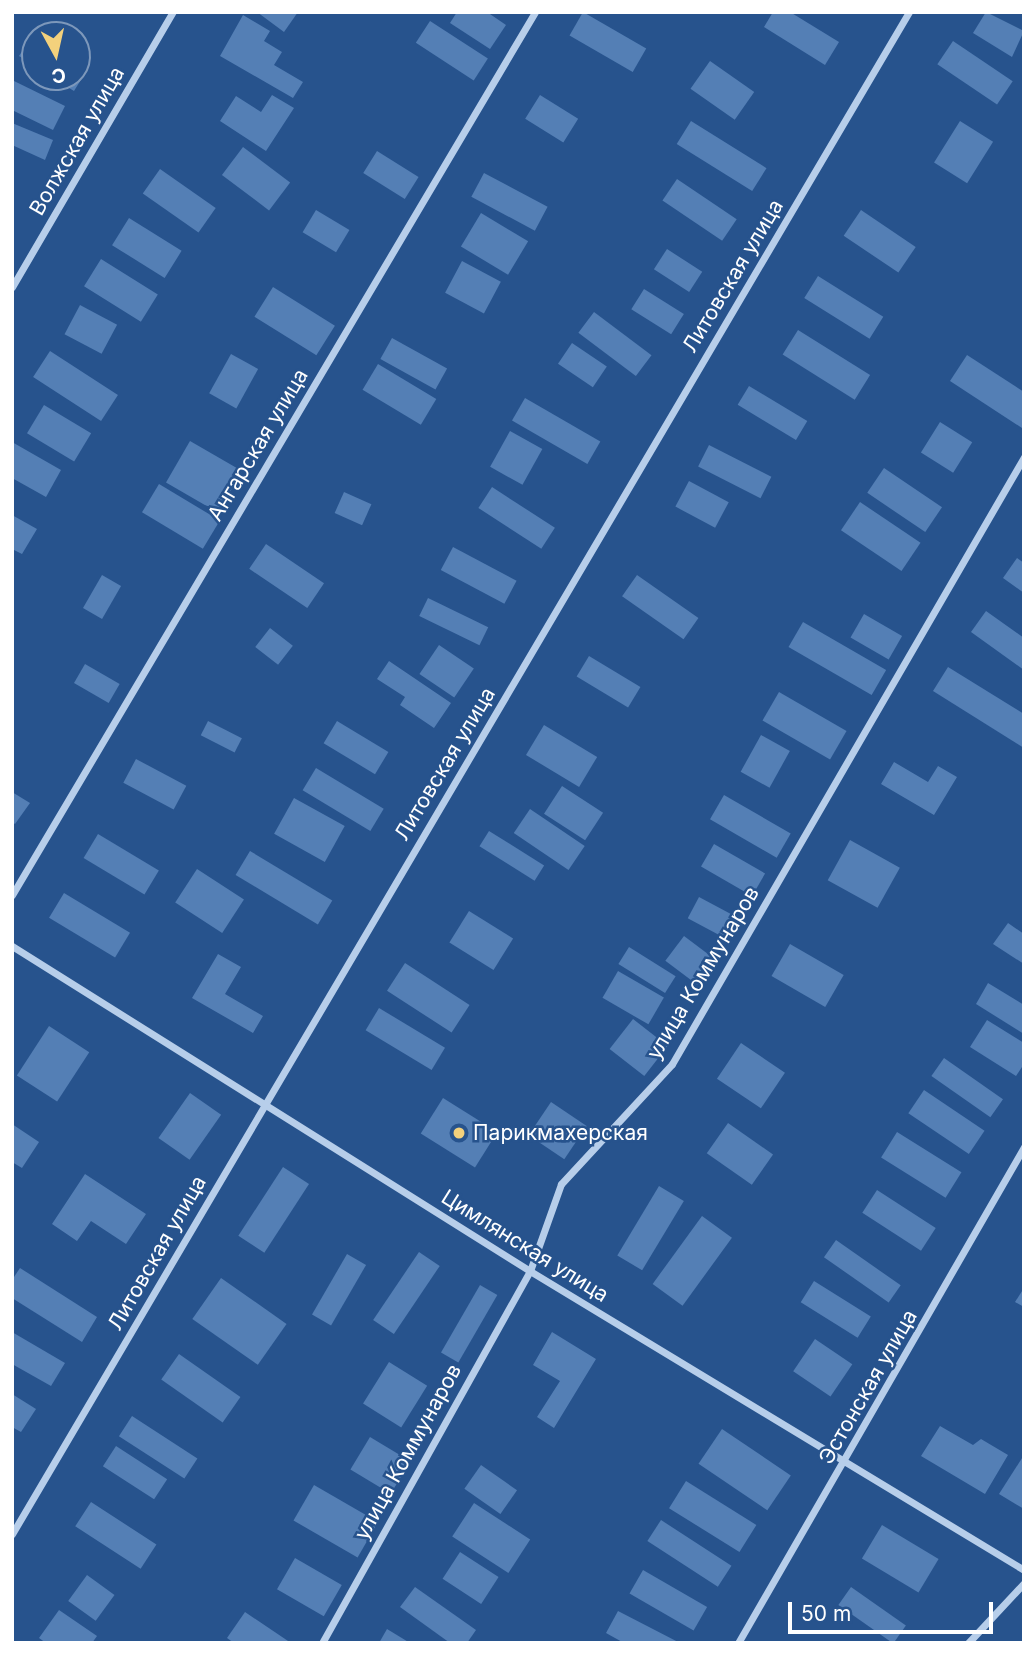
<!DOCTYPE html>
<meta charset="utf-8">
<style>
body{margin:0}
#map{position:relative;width:1036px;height:1655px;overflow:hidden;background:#27538d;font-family:Inter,sans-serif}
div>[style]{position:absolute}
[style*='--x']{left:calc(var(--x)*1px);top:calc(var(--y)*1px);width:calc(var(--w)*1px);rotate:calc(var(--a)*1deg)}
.building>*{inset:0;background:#547fb5;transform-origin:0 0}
.street>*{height:7px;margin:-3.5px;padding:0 3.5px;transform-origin:3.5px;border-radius:3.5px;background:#b7ceea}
.dots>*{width:19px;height:19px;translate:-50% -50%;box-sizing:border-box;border:4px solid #27538d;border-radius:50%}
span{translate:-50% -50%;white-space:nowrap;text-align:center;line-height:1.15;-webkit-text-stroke:5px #27538d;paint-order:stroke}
.street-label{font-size:21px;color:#fff}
.poi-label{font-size:21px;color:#fff}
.left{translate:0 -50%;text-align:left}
.frame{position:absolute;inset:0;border:14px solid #fff;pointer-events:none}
.north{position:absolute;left:21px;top:21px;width:70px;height:70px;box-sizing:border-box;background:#27538d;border:2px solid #7d98bb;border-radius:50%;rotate:172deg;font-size:19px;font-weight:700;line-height:28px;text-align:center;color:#fff}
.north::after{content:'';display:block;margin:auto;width:24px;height:32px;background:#f3d17c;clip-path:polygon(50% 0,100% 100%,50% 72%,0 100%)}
.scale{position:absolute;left:788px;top:1602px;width:205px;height:32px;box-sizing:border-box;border:4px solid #fff;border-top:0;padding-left:9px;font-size:21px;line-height:24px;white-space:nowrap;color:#fff;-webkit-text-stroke:5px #27538d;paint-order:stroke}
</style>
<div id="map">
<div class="building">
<i style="clip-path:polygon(257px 12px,298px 12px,284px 32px)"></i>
<i style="clip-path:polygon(457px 12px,487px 12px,506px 25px,490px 49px,450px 23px)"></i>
<i style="left:583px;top:12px;width:73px;height:27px;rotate:30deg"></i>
<i style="clip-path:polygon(773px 12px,790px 12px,839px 42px,825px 65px,764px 27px)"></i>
<i style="clip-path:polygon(986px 12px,1024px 31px,1012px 57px,973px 33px)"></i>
<i style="clip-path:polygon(243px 15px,270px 31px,264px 41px,282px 52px,274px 65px,303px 82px,293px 98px,220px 56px)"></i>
<i style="left:430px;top:21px;width:69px;height:26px;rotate:33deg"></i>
<i style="clip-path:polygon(33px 35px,35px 36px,35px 66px,19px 56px)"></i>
<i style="left:953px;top:41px;width:72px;height:28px;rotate:34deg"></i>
<i style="left:710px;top:61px;width:54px;height:34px;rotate:35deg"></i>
<i style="clip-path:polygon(77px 63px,87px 70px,74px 91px,51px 77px,77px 77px)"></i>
<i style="clip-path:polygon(12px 80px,65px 106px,53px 130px,12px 110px)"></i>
<i style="clip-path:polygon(272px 95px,294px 108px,266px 151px,220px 121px,236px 96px,261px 112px)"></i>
<i style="left:540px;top:95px;width:45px;height:28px;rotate:32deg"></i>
<i style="left:691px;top:121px;width:89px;height:27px;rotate:32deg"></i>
<i style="left:960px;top:121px;width:39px;height:49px;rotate:32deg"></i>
<i style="clip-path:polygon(12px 123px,53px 140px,45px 160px,12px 145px)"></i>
<i style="left:243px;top:147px;width:59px;height:35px;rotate:37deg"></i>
<i style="left:377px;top:151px;width:49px;height:26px;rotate:32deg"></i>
<i style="left:160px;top:169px;width:68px;height:30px;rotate:35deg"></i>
<i style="left:484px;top:173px;width:72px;height:27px;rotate:28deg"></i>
<i style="left:677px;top:179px;width:72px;height:26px;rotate:34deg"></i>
<i style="left:316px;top:210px;width:39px;height:26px;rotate:31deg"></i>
<i style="left:861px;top:210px;width:66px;height:31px;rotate:34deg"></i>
<i style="left:481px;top:213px;width:55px;height:39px;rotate:31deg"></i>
<i style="left:129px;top:218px;width:62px;height:32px;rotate:32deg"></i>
<i style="left:667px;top:249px;width:42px;height:24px;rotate:33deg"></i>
<i style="left:101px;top:259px;width:67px;height:32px;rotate:32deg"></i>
<i style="left:462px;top:261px;width:44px;height:36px;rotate:28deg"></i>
<i style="left:818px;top:276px;width:77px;height:26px;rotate:32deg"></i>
<i style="left:273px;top:287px;width:73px;height:35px;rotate:32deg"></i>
<i style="left:644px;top:289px;width:47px;height:24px;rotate:32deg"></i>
<i style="left:80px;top:305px;width:42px;height:33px;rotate:28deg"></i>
<i style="left:594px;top:312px;width:72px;height:26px;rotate:37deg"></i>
<i style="left:798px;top:330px;width:85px;height:29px;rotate:32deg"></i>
<i style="left:392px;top:338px;width:63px;height:24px;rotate:29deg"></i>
<i style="left:572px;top:343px;width:42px;height:25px;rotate:34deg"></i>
<i style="left:50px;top:351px;width:81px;height:31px;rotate:33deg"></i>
<i style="left:231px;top:354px;width:31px;height:45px;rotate:29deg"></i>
<i style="clip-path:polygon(967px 355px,1024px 392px,1022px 428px,950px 381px)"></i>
<i style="left:378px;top:364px;width:68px;height:30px;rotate:31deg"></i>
<i style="left:749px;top:386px;width:68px;height:22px;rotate:31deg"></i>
<i style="left:525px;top:398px;width:87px;height:26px;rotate:30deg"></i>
<i style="left:44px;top:405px;width:55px;height:33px;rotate:31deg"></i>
<i style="left:940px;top:422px;width:38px;height:36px;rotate:32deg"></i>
<i style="left:510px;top:431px;width:37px;height:41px;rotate:29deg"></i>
<i style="left:190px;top:441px;width:60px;height:48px;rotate:30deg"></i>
<i style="clip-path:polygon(12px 442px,61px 470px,46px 497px,12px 478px)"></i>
<i style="left:709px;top:445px;width:70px;height:24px;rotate:27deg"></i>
<i style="left:884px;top:468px;width:70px;height:30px;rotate:34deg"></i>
<i style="left:689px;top:481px;width:45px;height:29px;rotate:28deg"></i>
<i style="left:159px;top:484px;width:71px;height:33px;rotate:31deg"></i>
<i style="left:492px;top:487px;width:75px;height:25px;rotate:33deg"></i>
<i style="left:344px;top:492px;width:30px;height:23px;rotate:24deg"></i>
<i style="left:860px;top:502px;width:73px;height:34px;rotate:34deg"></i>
<i style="clip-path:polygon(12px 515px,37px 529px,22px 554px,12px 549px)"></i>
<i style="left:266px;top:544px;width:70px;height:30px;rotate:34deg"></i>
<i style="left:453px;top:547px;width:72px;height:26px;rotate:28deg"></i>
<i style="clip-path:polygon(1017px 558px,1024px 563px,1024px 593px,1003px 578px)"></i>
<i style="left:102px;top:575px;width:22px;height:38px;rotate:30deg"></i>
<i style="left:637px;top:575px;width:75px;height:26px;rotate:35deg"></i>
<i style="left:428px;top:598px;width:67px;height:20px;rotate:26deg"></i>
<i style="clip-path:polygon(986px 611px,1024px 638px,1024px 670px,971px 632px)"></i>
<i style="left:864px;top:614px;width:44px;height:27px;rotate:30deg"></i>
<i style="left:803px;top:622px;width:96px;height:29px;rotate:30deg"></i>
<i style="left:270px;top:628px;width:29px;height:24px;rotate:38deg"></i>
<i style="left:439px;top:645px;width:42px;height:35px;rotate:34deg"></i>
<i style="left:589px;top:656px;width:60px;height:24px;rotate:31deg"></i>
<i style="clip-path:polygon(389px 661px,451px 703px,434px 728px,400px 705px,405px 697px,377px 679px)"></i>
<i style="left:85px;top:664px;width:40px;height:22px;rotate:30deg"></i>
<i style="clip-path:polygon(948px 667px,1024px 714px,1024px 748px,933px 691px)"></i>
<i style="left:779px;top:692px;width:78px;height:33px;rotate:30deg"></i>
<i style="left:208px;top:721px;width:38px;height:16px;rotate:27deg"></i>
<i style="left:337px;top:721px;width:60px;height:26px;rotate:31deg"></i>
<i style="left:544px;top:725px;width:62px;height:35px;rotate:31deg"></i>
<i style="left:761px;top:735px;width:33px;height:42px;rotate:29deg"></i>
<i style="left:136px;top:759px;width:57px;height:27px;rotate:28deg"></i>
<i style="clip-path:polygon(894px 762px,928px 782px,938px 766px,957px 777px,934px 815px,881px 784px)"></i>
<i style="left:316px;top:768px;width:79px;height:26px;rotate:31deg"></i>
<i style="left:562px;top:786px;width:49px;height:33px;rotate:33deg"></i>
<i style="clip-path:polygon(12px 792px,30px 803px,15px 824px,12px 822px)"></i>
<i style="left:724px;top:795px;width:77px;height:28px;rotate:30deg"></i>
<i style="left:294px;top:798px;width:58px;height:41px;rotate:29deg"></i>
<i style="left:530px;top:809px;width:66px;height:29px;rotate:34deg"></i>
<i style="left:489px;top:831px;width:65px;height:18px;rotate:32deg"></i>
<i style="left:98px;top:834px;width:71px;height:28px;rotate:31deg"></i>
<i style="left:850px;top:840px;width:57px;height:46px;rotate:29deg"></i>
<i style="left:714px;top:844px;width:59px;height:26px;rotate:30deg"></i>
<i style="left:250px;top:851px;width:96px;height:28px;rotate:31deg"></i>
<i style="left:197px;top:869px;width:56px;height:40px;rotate:33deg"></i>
<i style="left:64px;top:893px;width:77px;height:29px;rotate:31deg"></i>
<i style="left:699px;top:897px;width:43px;height:24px;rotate:28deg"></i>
<i style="left:469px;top:911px;width:52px;height:37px;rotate:32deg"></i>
<i style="clip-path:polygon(1008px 923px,1024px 934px,1024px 964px,993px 944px)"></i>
<i style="left:684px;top:936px;width:40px;height:31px;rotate:37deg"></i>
<i style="left:790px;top:944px;width:62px;height:37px;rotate:30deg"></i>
<i style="left:629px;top:947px;width:55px;height:20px;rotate:32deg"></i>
<i style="clip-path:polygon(218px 954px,241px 967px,225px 994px,263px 1016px,253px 1033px,192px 998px)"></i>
<i style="left:405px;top:963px;width:77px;height:33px;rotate:33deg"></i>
<i style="left:618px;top:971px;width:53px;height:31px;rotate:30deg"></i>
<i style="clip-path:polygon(988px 983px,1024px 1005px,1024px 1034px,976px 1004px)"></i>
<i style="left:379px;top:1008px;width:77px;height:26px;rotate:31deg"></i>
<i style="left:633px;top:1019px;width:44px;height:38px;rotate:38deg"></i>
<i style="clip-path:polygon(987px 1020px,1024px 1043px,1024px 1064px,1016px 1076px,970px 1047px)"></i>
<i style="left:49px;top:1026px;width:48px;height:59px;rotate:33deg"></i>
<i style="left:741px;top:1043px;width:53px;height:43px;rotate:34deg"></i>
<i style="left:944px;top:1058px;width:72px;height:22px;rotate:35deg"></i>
<i style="left:924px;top:1090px;width:73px;height:28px;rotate:34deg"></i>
<i style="left:190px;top:1093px;width:38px;height:55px;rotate:35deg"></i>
<i style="left:443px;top:1098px;width:64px;height:42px;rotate:32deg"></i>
<i style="left:551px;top:1102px;width:43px;height:40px;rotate:34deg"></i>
<i style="left:728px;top:1123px;width:55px;height:37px;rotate:35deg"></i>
<i style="clip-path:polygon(12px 1124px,39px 1142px,22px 1168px,12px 1162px)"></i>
<i style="left:897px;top:1132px;width:76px;height:30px;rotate:32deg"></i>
<i style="left:283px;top:1167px;width:31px;height:82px;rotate:33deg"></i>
<i style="clip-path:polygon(85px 1174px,146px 1214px,126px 1244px,91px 1221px,77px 1241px,52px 1224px)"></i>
<i style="left:659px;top:1186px;width:29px;height:81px;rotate:31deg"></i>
<i style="left:877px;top:1190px;width:70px;height:27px;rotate:33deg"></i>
<i style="left:702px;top:1216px;width:37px;height:84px;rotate:36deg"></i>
<i style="left:836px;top:1240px;width:79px;height:21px;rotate:35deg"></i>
<i style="left:419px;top:1252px;width:25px;height:82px;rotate:34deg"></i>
<i style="left:347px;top:1254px;width:22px;height:70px;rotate:30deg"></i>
<i style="clip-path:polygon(20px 1268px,97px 1317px,82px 1342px,12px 1298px,12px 1280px)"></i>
<i style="left:221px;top:1278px;width:80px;height:50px;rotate:35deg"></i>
<i style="left:814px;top:1281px;width:67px;height:25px;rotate:32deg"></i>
<i style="left:480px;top:1285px;width:20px;height:78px;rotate:30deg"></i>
<i style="clip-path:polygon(1024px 1288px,1024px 1307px,1015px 1302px)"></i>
<i style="clip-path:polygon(12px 1332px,65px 1363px,51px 1386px,12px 1364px)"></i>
<i style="clip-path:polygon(552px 1332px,596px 1359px,554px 1428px,537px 1417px,560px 1381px,533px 1365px)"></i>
<i style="left:815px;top:1339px;width:45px;height:39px;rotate:34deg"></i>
<i style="left:179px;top:1354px;width:75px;height:31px;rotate:35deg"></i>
<i style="left:389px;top:1362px;width:45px;height:49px;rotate:32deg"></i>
<i style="clip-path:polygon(12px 1394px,36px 1409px,21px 1432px,12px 1427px)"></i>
<i style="left:132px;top:1416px;width:78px;height:24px;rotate:33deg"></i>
<i style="clip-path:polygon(940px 1426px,973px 1445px,981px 1439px,1008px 1455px,985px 1494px,921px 1456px)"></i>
<i style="left:722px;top:1429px;width:83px;height:42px;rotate:34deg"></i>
<i style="left:370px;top:1437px;width:47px;height:38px;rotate:31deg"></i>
<i style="left:116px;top:1446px;width:61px;height:24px;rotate:33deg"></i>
<i style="clip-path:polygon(1024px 1455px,1024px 1509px,999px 1494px)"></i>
<i style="left:481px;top:1465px;width:44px;height:29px;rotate:35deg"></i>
<i style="left:686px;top:1481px;width:83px;height:32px;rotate:32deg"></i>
<i style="left:314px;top:1485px;width:74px;height:41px;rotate:30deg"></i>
<i style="left:91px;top:1502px;width:78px;height:29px;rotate:33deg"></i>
<i style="left:474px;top:1503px;width:67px;height:40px;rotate:33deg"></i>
<i style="left:661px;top:1520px;width:84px;height:25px;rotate:33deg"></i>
<i style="left:882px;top:1525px;width:66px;height:39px;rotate:31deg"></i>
<i style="left:460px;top:1552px;width:46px;height:32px;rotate:33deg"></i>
<i style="left:295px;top:1558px;width:54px;height:36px;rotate:30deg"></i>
<i style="left:643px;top:1570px;width:74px;height:27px;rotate:30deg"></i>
<i style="left:87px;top:1575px;width:34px;height:32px;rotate:36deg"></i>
<i style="clip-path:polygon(415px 1587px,476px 1630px,467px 1643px,450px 1643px,400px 1607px)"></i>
<i style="left:851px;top:1587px;width:67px;height:22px;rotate:35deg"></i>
<i style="clip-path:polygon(59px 1610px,97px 1636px,92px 1643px,46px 1643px,39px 1638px)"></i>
<i style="clip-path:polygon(618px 1611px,680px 1643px,624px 1643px,606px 1633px)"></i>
<i style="clip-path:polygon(245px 1612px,291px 1643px,234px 1643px,227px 1638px)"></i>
<i style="clip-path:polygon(387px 1629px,410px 1643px,379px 1643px)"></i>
</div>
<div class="street">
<i style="--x:12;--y:287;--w:319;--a:-59.7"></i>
<i style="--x:12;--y:895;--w:1026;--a:-59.36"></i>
<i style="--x:12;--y:946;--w:612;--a:32.1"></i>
<i style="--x:530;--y:1271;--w:577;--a:31.18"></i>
<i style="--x:12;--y:1534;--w:1767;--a:-59.49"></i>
<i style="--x:322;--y:1643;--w:426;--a:-60.8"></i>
<i style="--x:530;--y:1271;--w:92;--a:-70.4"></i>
<i style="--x:561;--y:1184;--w:163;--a:-47.2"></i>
<i style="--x:672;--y:1064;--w:702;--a:-59.89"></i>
<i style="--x:738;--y:1643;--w:573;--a:-60.03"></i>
<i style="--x:968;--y:1643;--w:82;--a:-47"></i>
</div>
<div class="dots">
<i style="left:459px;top:1133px;background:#f3d17c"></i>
</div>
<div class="street-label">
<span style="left:77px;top:141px;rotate:-60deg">Волжская улица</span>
<span style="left:733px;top:276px;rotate:-59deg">Литовская улица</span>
<span style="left:258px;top:445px;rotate:-59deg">Ангарская улица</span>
<span style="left:445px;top:764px;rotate:-59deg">Литовская улица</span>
<span style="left:703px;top:973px;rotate:-59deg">улица Коммунаров</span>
<span style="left:525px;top:1246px;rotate:32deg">Цимлянская улица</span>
<span style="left:157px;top:1253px;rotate:-60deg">Литовская улица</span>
<span style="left:868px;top:1387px;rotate:-60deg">Эстонская улица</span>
<span style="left:408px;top:1452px;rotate:-61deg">улица Коммунаров</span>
</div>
<div class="poi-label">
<span class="left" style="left:473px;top:1133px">Парикмахерская</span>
</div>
<div class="frame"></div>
<div class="north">С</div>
<div class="scale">50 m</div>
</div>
